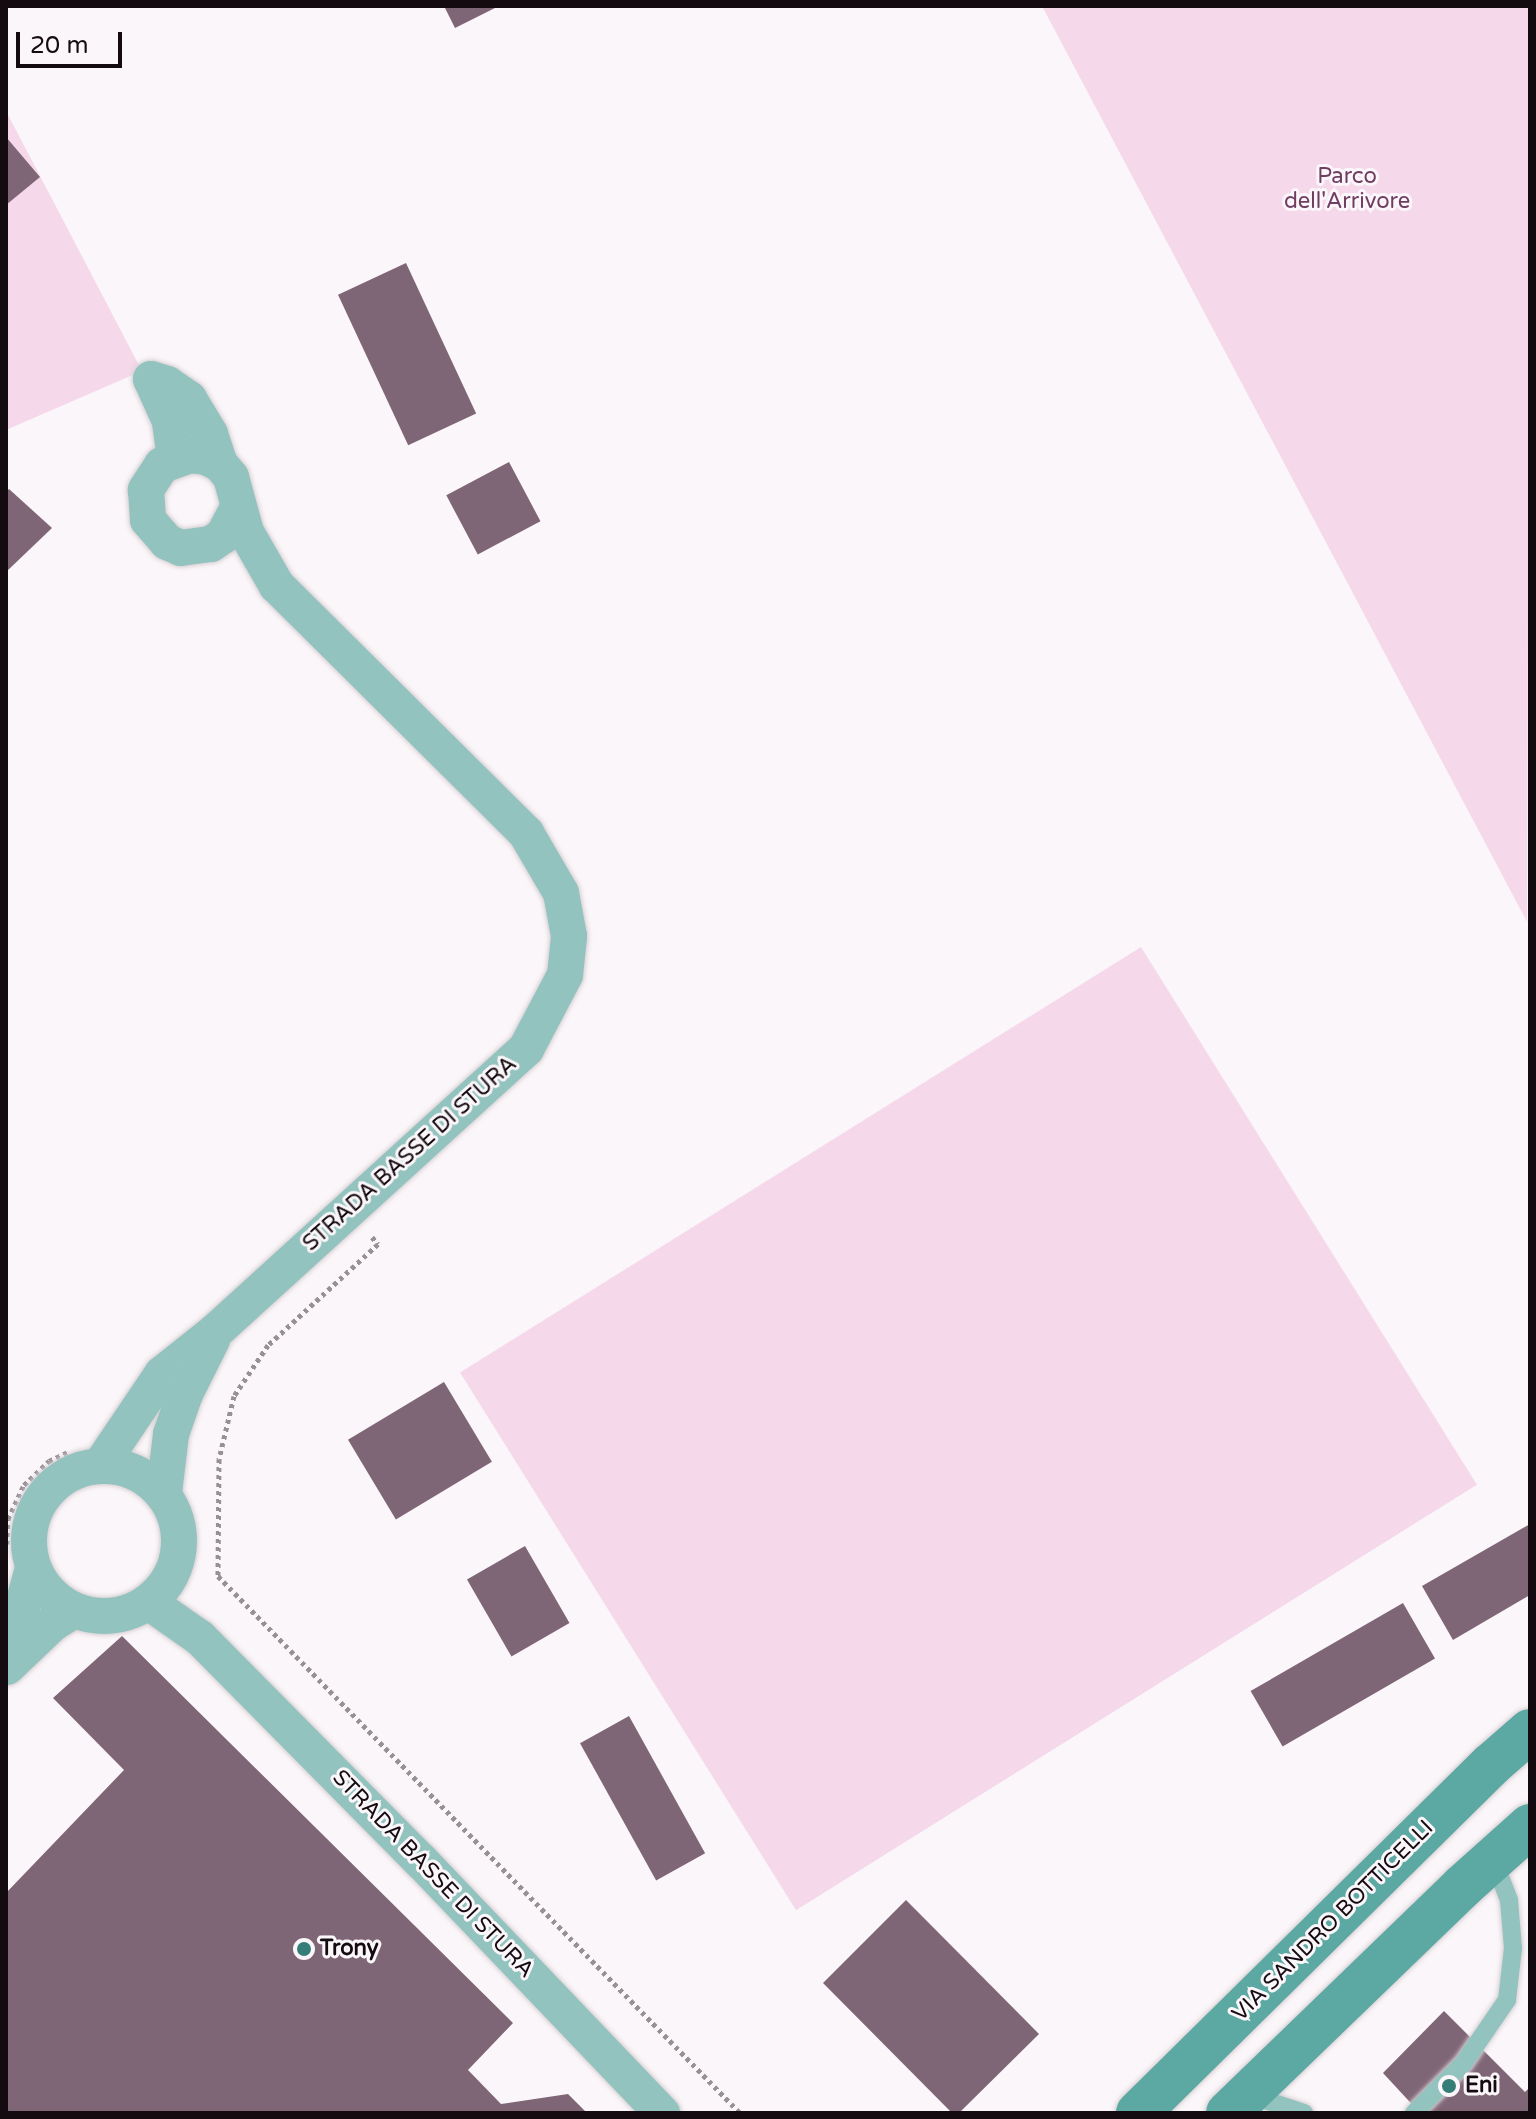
<!DOCTYPE html>
<style>
body{margin:0}
#map{position:relative;width:1536px;height:2119px;overflow:hidden;background:#fbf6f9;font-family:"Varela Round",sans-serif}
div>[style]{position:absolute}
[style*='--x']{left:calc(var(--x)*1px);top:calc(var(--y)*1px);width:calc(var(--w)*1px);rotate:calc(var(--a)*1deg)}
.green>*{inset:0;background:#f5d9eb;transform-origin:0 0}
.building>*{inset:0;background:#7f6676;transform-origin:0 0}
.path>*{height:5px;margin-top:-2.5px;transform-origin:0;background:repeating-linear-gradient(90deg,#979095 0 4px,transparent 0 8px)}
.roads{filter:drop-shadow(0 0 2px #d6d0d4) drop-shadow(0 0 2px #d6d0d4)}
.lane>*{height:18px;margin:-9px;padding:0 9px;transform-origin:9px;border-radius:9px;background:#93c3be}
.street>*{height:36px;margin:-18px;padding:0 18px;transform-origin:18px;border-radius:18px;background:#93c3be}
.street>.ring{margin:-18px;padding:0;box-sizing:content-box;background:none;border:36px solid #93c3be;border-radius:50%}
.secondary>*{height:44px;margin:-22px;padding:0 22px;transform-origin:22px;border-radius:22px;background:#5ca8a2}
.dots>*{width:22px;height:22px;translate:-50% -50%;box-sizing:border-box;border:4px solid #fbf6f9;border-radius:50%}
span{translate:-50% -50%;white-space:nowrap;text-align:center;line-height:1.15;-webkit-text-stroke:6px #fbf6f9;paint-order:stroke}
.park-label{font-size:22px;color:#6f3e61}
.street-label{font-size:22px;color:#140b11}
.poi-label{font-size:22px;color:#140b11;font-weight:700}
.left{translate:0 -50%;text-align:left}
.frame{position:absolute;inset:0;border:8px solid #140b11;pointer-events:none}
.scale{position:absolute;left:16px;top:32px;width:106px;height:36px;box-sizing:border-box;border:4px solid #140b11;border-top:0;padding-left:10px;font-size:24px;line-height:28px;white-space:nowrap;color:#140b11;-webkit-text-stroke:6px #fbf6f9;paint-order:stroke}
</style>
<div id="map">
<div class="green">
<i style="clip-path:polygon(1042px 6px,1530px 6px,1527px 922px)"></i>
<i style="clip-path:polygon(6px 111px,142px 371px,6px 430px)"></i>
<i style="left:1141px;top:947px;width:634px;height:803px;rotate:58deg"></i>
</div>
<div class="building">
<i style="clip-path:polygon(444px 6px,499px 6px,455px 28px)"></i>
<i style="clip-path:polygon(6px 137px,40px 177px,6px 205px)"></i>
<i style="left:406px;top:263px;width:166px;height:75px;rotate:65deg"></i>
<i style="left:509px;top:462px;width:67px;height:71px;rotate:62deg"></i>
<i style="clip-path:polygon(9px 489px,52px 528px,6px 572px,6px 492px)"></i>
<i style="left:444px;top:1382px;width:93px;height:112px;rotate:59deg"></i>
<i style="clip-path:polygon(1530px 1524px,1530px 1595px,1453px 1640px,1422px 1586px)"></i>
<i style="left:525px;top:1546px;width:89px;height:67px;rotate:60deg"></i>
<i style="left:1403px;top:1603px;width:64px;height:176px;rotate:60deg"></i>
<i style="clip-path:polygon(122px 1636px,513px 2023px,468px 2070px,501px 2104px,568px 2094px,587px 2113px,6px 2113px,6px 1893px,124px 1770px,53px 1698px)"></i>
<i style="left:629px;top:1716px;width:157px;height:56px;rotate:61deg"></i>
<i style="clip-path:polygon(906px 1900px,1039px 2034px,959px 2113px,952px 2113px,823px 1983px)"></i>
<i style="clip-path:polygon(1444px 2011px,1525px 2092px,1530px 2087px,1530px 2113px,1420px 2113px,1383px 2073px)"></i>
</div>
<div class="path">
<i style="--x:372;--y:1237;--w:9;--a:49"></i>
<i style="--x:378;--y:1244;--w:149;--a:137.4"></i>
<i style="--x:268;--y:1345;--w:61;--a:123.7"></i>
<i style="--x:234;--y:1396;--w:65;--a:103.4"></i>
<i style="--x:219;--y:1459;--w:117;--a:90.5"></i>
<i style="--x:218;--y:1576;--w:749;--a:45.81"></i>
<i style="--x:7;--y:1544;--w:25;--a:-88"></i>
<i style="--x:8;--y:1519;--w:38;--a:-65"></i>
<i style="--x:24;--y:1485;--w:35;--a:-44"></i>
<i style="--x:49;--y:1461;--w:21;--a:-25"></i>
</div>
<div class="roads">
<div class="lane">
<i style="--x:1250;--y:2095;--w:57;--a:18.4"></i>
<i style="--x:1414;--y:2113;--w:69;--a:-45"></i>
<i style="--x:1463;--y:2064;--w:78;--a:-55.5"></i>
<i style="--x:1507;--y:2000;--w:52;--a:-83.4"></i>
<i style="--x:1513;--y:1948;--w:48;--a:-94.8"></i>
<i style="--x:1509;--y:1900;--w:44;--a:-111.3"></i>
</div>
<div class="street">
<i style="--x:175;--y:458;--w:37;--a:-98"></i>
<i style="--x:170;--y:421;--w:46;--a:-114.3"></i>
<i style="--x:151;--y:379;--w:17;--a:17"></i>
<i style="--x:167;--y:384;--w:27;--a:34"></i>
<i style="--x:189;--y:399;--w:41;--a:59"></i>
<i style="--x:210;--y:434;--w:32;--a:72"></i>
<i class="ring" style="left:29px;top:1466px;width:114px;height:114px"></i>
<i style="--x:100;--y:1466;--w:111;--a:-56"></i>
<i style="--x:162;--y:1374;--w:69;--a:-38.5"></i>
<i style="--x:216;--y:1331;--w:419;--a:-42.3"></i>
<i style="--x:526;--y:1049;--w:84;--a:-62.2"></i>
<i style="--x:565;--y:975;--w:39;--a:-84"></i>
<i style="--x:569;--y:936;--w:44;--a:-100.5"></i>
<i style="--x:561;--y:893;--w:69;--a:-120.3"></i>
<i style="--x:526;--y:833;--w:351;--a:-135.2"></i>
<i style="--x:277;--y:586;--w:62;--a:-119.9"></i>
<i style="--x:246;--y:532;--w:57;--a:-105.3"></i>
<i style="--x:231;--y:477;--w:17;--a:-130"></i>
<i style="--x:220;--y:464;--w:16;--a:-153"></i>
<i style="--x:206;--y:457;--w:16;--a:-173"></i>
<i style="--x:190;--y:455;--w:30;--a:160"></i>
<i style="--x:162;--y:465;--w:30;--a:123"></i>
<i style="--x:146;--y:490;--w:30;--a:86"></i>
<i style="--x:148;--y:520;--w:29;--a:49"></i>
<i style="--x:167;--y:542;--w:15;--a:23"></i>
<i style="--x:181;--y:548;--w:30;--a:-8"></i>
<i style="--x:211;--y:544;--w:14;--a:-34"></i>
<i style="--x:223;--y:536;--w:32;--a:-62"></i>
<i style="--x:164;--y:1493;--w:59;--a:-83.2"></i>
<i style="--x:171;--y:1434;--w:42;--a:-70.7"></i>
<i style="--x:185;--y:1394;--w:60;--a:-63.4"></i>
<i style="--x:150;--y:1603;--w:61;--a:35"></i>
<i style="--x:200;--y:1638;--w:314;--a:45.3"></i>
<i style="--x:421;--y:1861;--w:349;--a:46.3"></i>
<i style="--x:6;--y:1666;--w:102;--a:-74.6"></i>
<i style="--x:7;--y:1667;--w:62;--a:-43.7"></i>
<i style="--x:52;--y:1624;--w:25;--a:-32"></i>
</div>
<div class="secondary">
<i style="--x:1138;--y:2113;--w:497;--a:-44.6"></i>
<i style="--x:1492;--y:1764;--w:50;--a:-41"></i>
<i style="--x:1228;--y:2113;--w:327;--a:-44"></i>
<i style="--x:1463;--y:1886;--w:90;--a:-41.8"></i>
</div>
</div>
<div class="dots">
<i style="left:304px;top:1949px;background:#357d77"></i>
<i style="left:1449px;top:2086px;background:#357d77"></i>
</div>
<div class="park-label">
<span style="left:1347px;top:189px">Parco<br>dell'Arrivore</span>
</div>
<div class="street-label">
<span style="left:410px;top:1154px;rotate:-42deg">STRADA BASSE DI STURA</span>
<span style="left:433px;top:1874px;rotate:46deg">STRADA BASSE DI STURA</span>
<span style="left:1333px;top:1921px;rotate:-45deg">VIA SANDRO BOTTICELLI</span>
</div>
<div class="poi-label">
<span class="left" style="left:320px;top:1949px">Trony</span>
<span class="left" style="left:1465px;top:2086px">Eni</span>
</div>
<div class="frame"></div>
<div class="scale">20 m</div>
</div>
